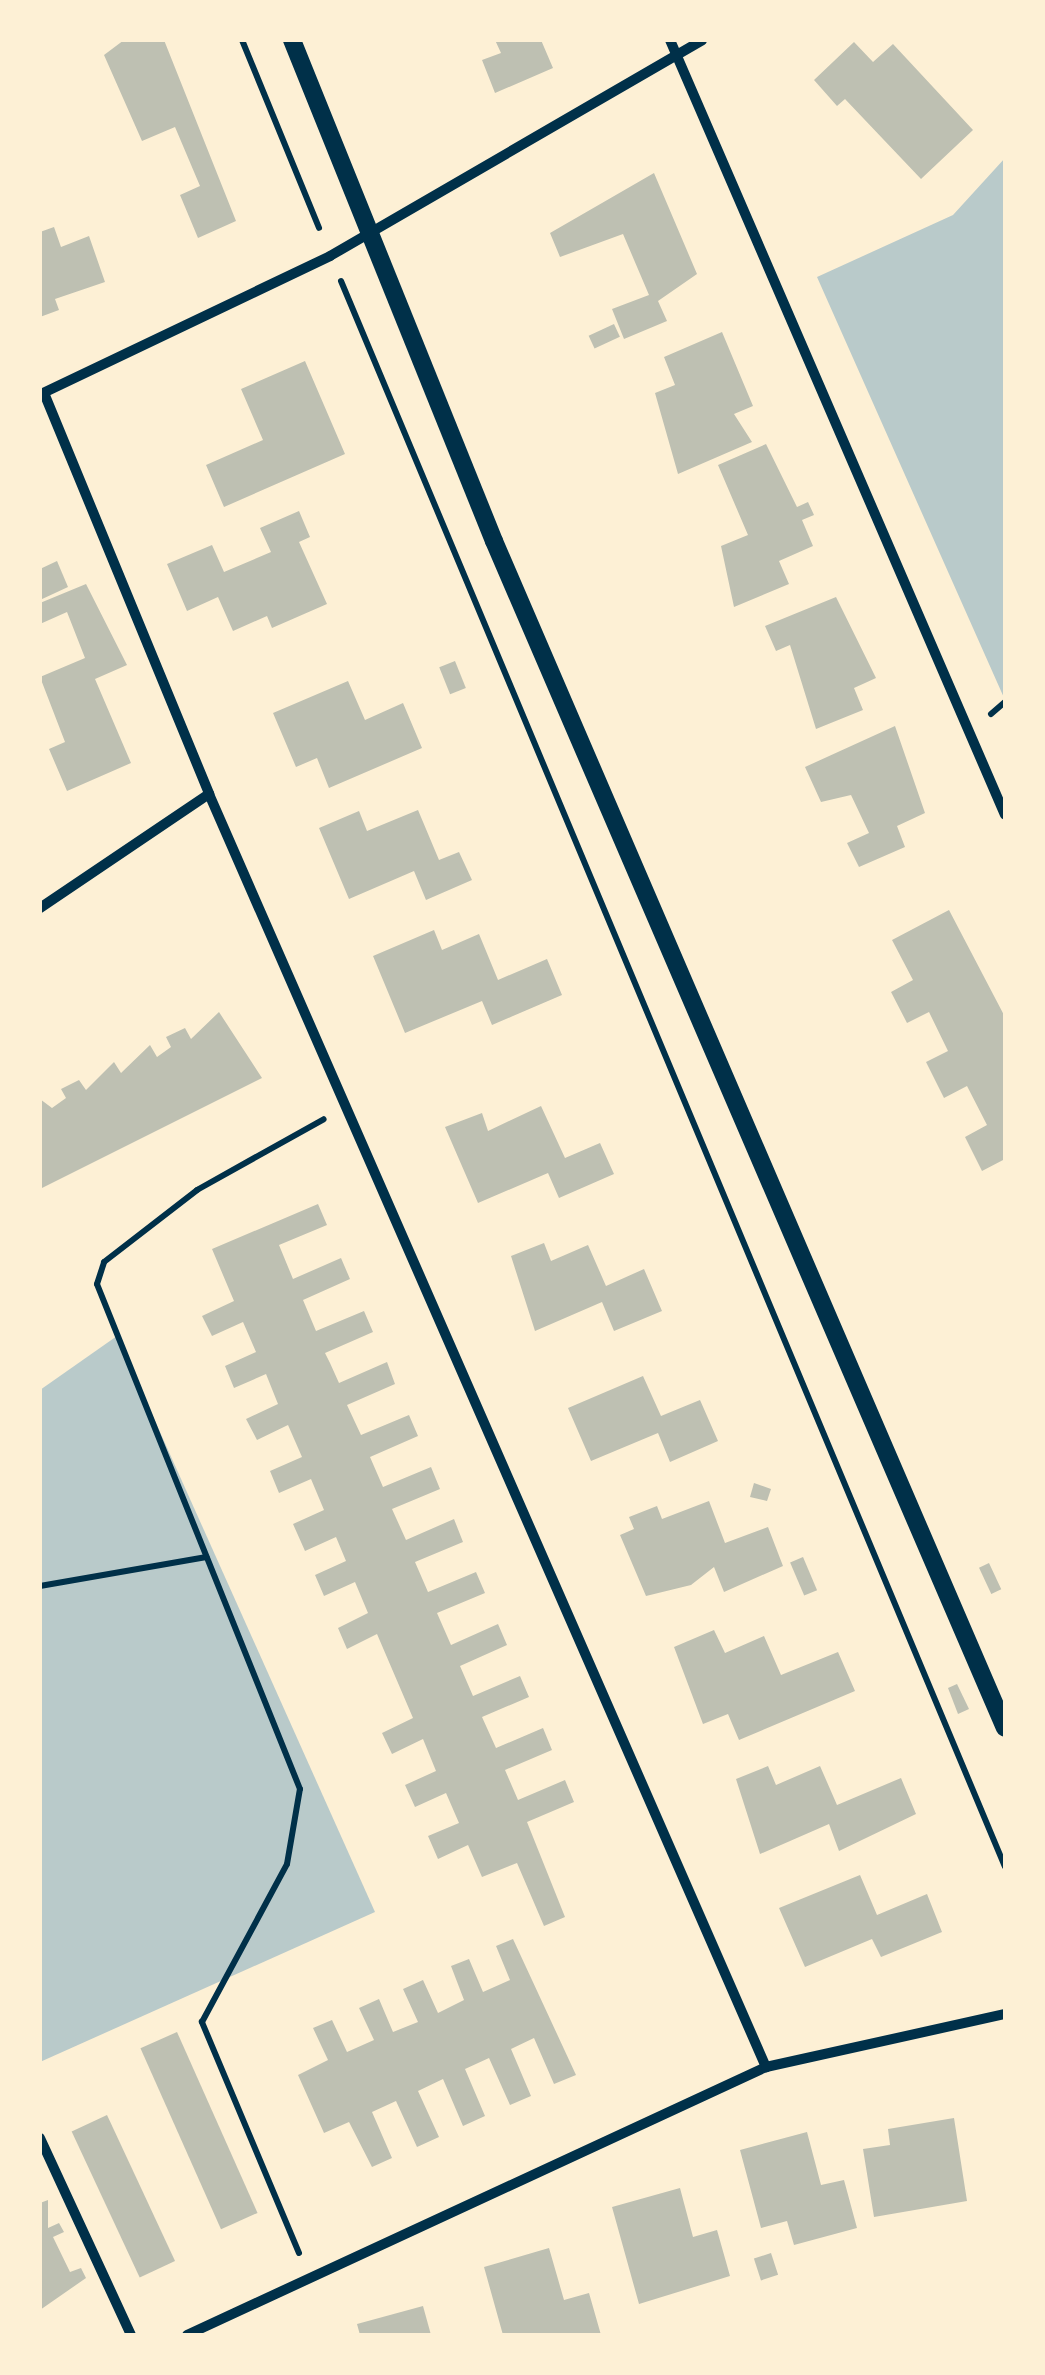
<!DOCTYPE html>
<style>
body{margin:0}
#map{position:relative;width:1045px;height:2375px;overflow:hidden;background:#fdf0d5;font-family:"Asap Condensed",sans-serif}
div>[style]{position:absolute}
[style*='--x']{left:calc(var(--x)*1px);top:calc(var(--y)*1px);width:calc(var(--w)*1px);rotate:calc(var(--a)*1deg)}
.green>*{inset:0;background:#b9caca}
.building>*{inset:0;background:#bec0b2;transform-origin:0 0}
.path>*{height:6px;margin:-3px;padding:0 3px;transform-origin:3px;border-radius:3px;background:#003049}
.minor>*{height:10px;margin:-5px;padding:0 5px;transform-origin:5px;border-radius:5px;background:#003049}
.tertiary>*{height:18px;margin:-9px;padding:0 9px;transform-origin:9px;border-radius:9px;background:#003049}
span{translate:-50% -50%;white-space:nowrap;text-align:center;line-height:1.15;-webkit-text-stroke:8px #fdf0d5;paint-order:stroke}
.frame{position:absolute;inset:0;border:42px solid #fdf0d5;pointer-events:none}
</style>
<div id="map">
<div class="green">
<i style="clip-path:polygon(1005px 158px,1005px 700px,817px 277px,953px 215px)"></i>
<i style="clip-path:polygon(117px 1336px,375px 1912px,40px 2062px,40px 1390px)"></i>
</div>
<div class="building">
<i style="clip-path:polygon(124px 40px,164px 40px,236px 221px,198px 238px,180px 195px,200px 186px,175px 127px,142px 141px,104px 55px)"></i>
<i style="clip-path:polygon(495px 40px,541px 40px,553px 68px,495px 93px,482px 60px,501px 53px)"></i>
<i style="clip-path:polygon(854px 42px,873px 62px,893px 44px,973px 130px,921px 179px,845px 99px,837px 106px,814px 80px)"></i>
<i style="clip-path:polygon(654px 173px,697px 274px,658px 301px,667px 321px,624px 339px,612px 309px,649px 295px,623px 234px,560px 257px,550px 233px)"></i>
<i style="clip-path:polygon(54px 227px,61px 247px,89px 236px,105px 282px,55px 299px,59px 310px,40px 317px,40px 232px)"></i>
<i style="left:614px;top:324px;width:14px;height:28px;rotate:65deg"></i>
<i style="clip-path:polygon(722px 332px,753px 406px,734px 414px,752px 442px,678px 474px,655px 393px,675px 385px,664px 357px)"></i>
<i style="clip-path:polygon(305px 361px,345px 454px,224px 507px,206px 465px,263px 440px,241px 389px)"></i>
<i style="clip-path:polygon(766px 444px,797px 507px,808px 502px,814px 515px,802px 520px,813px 546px,779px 561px,789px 584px,734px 607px,721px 546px,748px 535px,718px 465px)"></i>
<i style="clip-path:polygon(299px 511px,310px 537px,299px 542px,327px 604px,272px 628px,267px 616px,233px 631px,218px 597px,187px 611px,167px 564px,212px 545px,224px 572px,271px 552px,260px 528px)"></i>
<i style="clip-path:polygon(57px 561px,68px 587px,40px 600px,40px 569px)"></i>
<i style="clip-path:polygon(86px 584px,127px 665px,95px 679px,131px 763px,67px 791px,49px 749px,65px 742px,40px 677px,85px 658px,67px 612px,40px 624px,40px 603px)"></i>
<i style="clip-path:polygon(836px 597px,876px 678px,854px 688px,863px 710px,816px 729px,790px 645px,776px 651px,765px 626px)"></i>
<i style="left:455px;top:661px;width:29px;height:17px;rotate:68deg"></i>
<i style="clip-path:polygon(348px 681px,365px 720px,403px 703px,422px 748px,329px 788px,317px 758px,296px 767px,273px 713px)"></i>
<i style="clip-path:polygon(895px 726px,925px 813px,897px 826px,905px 847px,859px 867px,847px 843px,869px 833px,851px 795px,821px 802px,805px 767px)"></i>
<i style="clip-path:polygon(418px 810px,439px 860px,459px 852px,472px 880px,426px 900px,414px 871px,349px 899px,319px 828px,359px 811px,367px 831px)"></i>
<i style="clip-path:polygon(949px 910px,1005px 1017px,1005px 1159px,982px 1171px,965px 1137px,987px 1125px,967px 1086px,944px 1098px,926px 1062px,948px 1051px,929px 1012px,907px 1023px,891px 992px,913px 980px,892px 940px)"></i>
<i style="clip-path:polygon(434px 930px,442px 950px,479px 934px,498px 980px,547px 959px,562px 995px,492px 1025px,482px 1001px,405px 1033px,373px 956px)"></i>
<i style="clip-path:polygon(219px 1012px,262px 1078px,40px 1189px,40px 1099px,52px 1108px,66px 1098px,61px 1089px,79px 1080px,86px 1090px,114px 1062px,121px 1073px,150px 1045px,157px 1057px,171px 1047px,166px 1037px,185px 1028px,191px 1039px)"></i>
<i style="clip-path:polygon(541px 1106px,565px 1158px,600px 1143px,614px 1174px,559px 1198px,548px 1173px,478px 1203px,445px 1127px,482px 1113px,488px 1131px)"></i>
<i style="clip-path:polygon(318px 1204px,327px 1225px,279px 1245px,293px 1279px,341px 1258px,350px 1279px,303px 1300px,316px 1331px,364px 1311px,373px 1332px,325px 1353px,330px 1363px,339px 1383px,387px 1362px,395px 1384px,347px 1405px,361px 1435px,409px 1415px,418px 1436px,370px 1457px,383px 1487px,431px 1467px,440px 1489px,392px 1509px,406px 1540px,454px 1519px,463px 1542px,415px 1562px,428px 1592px,476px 1572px,485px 1593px,437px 1613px,451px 1645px,498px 1624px,507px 1645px,460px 1666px,473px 1696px,520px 1676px,529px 1697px,482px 1717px,496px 1748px,543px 1728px,552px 1750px,505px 1770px,518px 1800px,565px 1780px,574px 1802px,527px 1822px,565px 1917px,544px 1926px,517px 1863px,482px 1877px,468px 1845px,438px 1859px,428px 1836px,459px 1823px,446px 1793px,415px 1807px,405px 1785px,436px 1771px,423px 1739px,392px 1754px,382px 1733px,413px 1718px,377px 1634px,347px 1649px,338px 1628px,368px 1613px,355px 1582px,324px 1596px,315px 1575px,346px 1561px,336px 1537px,305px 1551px,293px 1524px,324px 1510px,311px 1479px,279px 1493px,270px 1471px,302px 1457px,288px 1425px,257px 1440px,246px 1419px,278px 1404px,266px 1374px,234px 1388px,225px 1366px,256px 1352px,243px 1322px,212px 1336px,202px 1316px,234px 1301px,212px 1249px)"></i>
<i style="clip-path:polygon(544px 1243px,551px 1261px,588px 1245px,606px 1286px,644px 1269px,662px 1311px,614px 1331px,602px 1302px,535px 1331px,511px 1256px)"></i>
<i style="clip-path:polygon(643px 1376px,661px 1416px,700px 1400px,718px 1441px,670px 1462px,658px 1433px,591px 1461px,568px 1408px)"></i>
<i style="clip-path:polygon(754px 1483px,771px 1489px,767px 1501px,750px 1497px)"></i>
<i style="clip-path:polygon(709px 1501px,725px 1543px,768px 1527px,783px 1566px,724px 1592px,714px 1567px,691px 1585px,646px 1596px,620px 1535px,634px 1529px,629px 1517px,657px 1506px,662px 1519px)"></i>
<i style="left:803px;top:1557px;width:36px;height:14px;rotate:67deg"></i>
<i style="left:989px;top:1563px;width:29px;height:11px;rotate:65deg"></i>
<i style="clip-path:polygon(714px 1630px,725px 1653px,764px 1636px,781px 1675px,838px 1652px,855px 1691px,739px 1740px,728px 1714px,703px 1724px,674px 1647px)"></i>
<i style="clip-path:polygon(957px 1684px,969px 1709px,958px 1714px,948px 1688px)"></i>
<i style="clip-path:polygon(768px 1766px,776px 1785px,820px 1766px,837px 1805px,901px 1778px,916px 1814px,839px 1851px,829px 1824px,760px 1854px,736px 1779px)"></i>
<i style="clip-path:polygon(860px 1875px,877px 1915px,927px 1894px,942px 1932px,881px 1957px,872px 1939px,805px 1967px,779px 1908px)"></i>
<i style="clip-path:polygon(513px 1939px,576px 2075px,554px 2084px,534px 2038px,511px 2049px,531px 2096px,510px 2105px,489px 2058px,465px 2069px,485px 2116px,463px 2126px,443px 2079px,418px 2091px,439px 2137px,417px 2147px,396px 2101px,372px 2112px,392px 2158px,372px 2167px,349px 2122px,324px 2133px,298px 2075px,328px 2060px,313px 2028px,332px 2020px,347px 2052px,374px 2040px,359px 2008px,379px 1999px,393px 2032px,418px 2022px,403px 1989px,423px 1980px,438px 2013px,464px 2000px,451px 1966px,469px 1959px,483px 1992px,510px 1980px,496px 1946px)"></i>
<i style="left:177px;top:2032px;width:198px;height:40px;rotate:66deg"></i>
<i style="left:107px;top:2115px;width:161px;height:39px;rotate:65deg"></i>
<i style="clip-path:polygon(954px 2118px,967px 2201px,874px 2217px,863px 2149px,890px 2145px,888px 2129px)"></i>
<i style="clip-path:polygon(807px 2132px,821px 2185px,844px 2180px,857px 2228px,794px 2245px,787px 2221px,761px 2228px,740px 2150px)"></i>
<i style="clip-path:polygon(680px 2188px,693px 2237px,717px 2230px,730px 2276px,639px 2304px,612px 2207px)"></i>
<i style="clip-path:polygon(48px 2200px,48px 2228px,59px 2223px,64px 2232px,53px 2237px,70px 2272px,81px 2268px,86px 2278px,40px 2310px,40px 2203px)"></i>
<i style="clip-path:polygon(549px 2248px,564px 2300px,589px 2293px,601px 2335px,503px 2335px,484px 2267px)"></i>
<i style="left:771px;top:2253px;width:23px;height:18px;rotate:72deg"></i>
<i style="clip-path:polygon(423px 2306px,431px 2335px,360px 2335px,357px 2324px)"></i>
</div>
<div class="path">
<i style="--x:242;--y:40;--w:203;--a:67.7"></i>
<i style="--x:341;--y:281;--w:1719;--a:67.28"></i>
<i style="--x:991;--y:714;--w:18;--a:-41"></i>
<i style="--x:40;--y:1586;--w:169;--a:-9.9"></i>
<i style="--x:299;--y:2253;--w:251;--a:-112.8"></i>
<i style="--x:202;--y:2022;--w:179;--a:-61.7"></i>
<i style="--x:287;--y:1864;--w:76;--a:-80.2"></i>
<i style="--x:300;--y:1789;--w:544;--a:-111.9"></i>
<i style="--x:97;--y:1284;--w:23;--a:-72"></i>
<i style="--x:104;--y:1262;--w:118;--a:-37.7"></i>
<i style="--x:197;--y:1190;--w:145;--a:-29.2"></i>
</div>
<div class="minor">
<i style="--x:670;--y:40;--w:844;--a:66.62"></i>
<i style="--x:44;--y:393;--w:434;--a:67.6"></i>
<i style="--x:209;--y:794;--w:1390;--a:66.37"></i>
<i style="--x:41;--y:394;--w:320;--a:-25.5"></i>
<i style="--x:330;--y:256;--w:430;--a:-30.1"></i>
<i style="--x:40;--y:908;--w:204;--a:-34"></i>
<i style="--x:40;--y:2138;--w:217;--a:65.2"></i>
<i style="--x:187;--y:2335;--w:638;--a:-24.84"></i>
<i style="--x:766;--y:2067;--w:245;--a:-12.5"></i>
</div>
<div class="tertiary">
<i style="--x:292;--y:40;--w:540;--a:68.04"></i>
<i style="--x:494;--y:541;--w:1292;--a:66.71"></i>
</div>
<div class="frame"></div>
</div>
